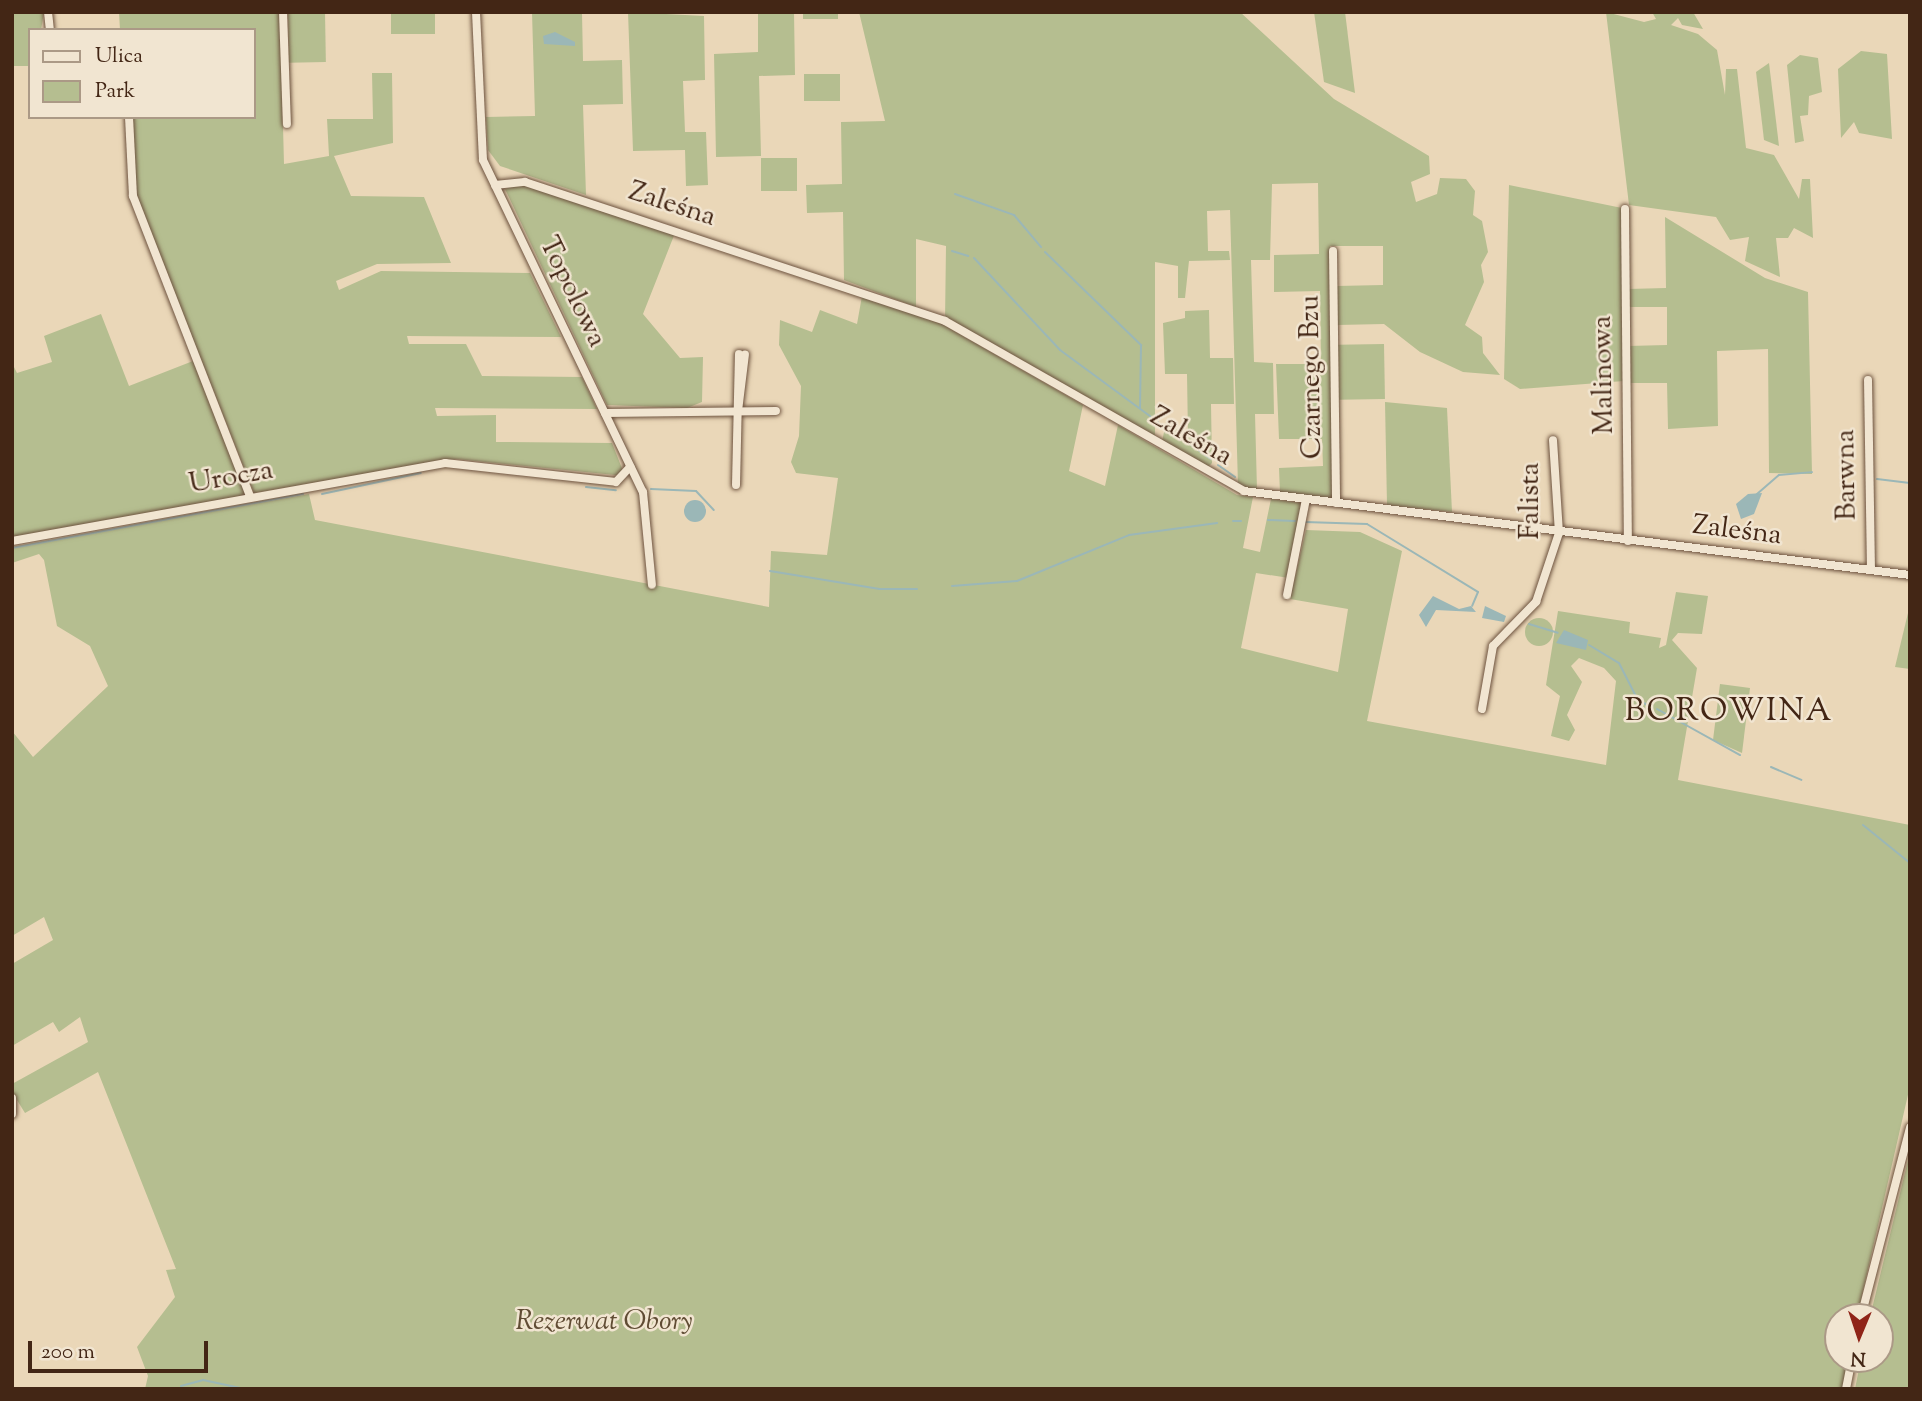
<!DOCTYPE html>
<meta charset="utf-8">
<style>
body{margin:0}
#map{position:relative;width:1922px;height:1401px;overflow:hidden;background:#ead7b8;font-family:"Sorts Mill Goudy",serif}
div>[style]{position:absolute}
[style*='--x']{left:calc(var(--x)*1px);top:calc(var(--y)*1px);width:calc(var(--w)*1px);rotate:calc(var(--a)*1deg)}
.green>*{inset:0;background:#b5be90;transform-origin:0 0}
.round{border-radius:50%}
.water>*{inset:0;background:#9bb7b7}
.stream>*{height:2px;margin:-1px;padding:0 1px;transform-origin:1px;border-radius:1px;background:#9bb7b7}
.roads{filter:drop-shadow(0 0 2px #6d523e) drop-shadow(0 0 2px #6d523e)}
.minor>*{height:8px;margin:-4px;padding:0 4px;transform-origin:4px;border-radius:4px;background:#f1e5d1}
span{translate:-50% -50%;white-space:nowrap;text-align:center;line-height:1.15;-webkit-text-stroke:5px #f1e5d1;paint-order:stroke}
.street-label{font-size:28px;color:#432615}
.park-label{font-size:28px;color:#604c34;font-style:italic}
.quarter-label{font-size:32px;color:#432615;letter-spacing:2px}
.frame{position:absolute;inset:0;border:14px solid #432615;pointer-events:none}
.legend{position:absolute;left:28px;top:28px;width:228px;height:91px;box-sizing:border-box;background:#f1e5d1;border:2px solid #ab9986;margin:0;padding:9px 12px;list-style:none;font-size:21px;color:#432615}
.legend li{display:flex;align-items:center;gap:14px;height:35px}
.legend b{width:35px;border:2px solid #ab9986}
.north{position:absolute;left:1824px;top:1303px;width:70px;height:70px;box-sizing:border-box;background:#f1e5d1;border:2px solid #ab9986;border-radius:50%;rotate:182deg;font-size:19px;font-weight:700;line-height:28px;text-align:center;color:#432615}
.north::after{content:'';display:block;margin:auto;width:24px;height:32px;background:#8f2418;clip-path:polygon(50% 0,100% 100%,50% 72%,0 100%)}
.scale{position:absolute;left:28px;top:1341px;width:180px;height:32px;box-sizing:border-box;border:4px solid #432615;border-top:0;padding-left:9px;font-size:21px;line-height:24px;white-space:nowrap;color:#432615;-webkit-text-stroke:5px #f1e5d1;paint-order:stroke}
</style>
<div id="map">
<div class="green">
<i style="clip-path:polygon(12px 12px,44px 12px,41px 30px,30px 30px,30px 66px,12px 66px)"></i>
<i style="clip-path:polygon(119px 12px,280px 12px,284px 164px,329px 156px,327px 119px,373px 119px,372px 73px,392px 73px,393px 143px,334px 156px,351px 196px,424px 197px,451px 263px,377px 264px,336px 281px,339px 290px,381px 271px,530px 273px,561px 337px,407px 336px,409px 344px,466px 344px,482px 376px,582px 377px,597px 409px,435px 408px,437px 416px,496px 415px,496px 442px,612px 443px,625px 476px,456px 459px,254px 493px,133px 188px,133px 117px,254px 117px,254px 30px,120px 30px)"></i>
<i style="left:325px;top:12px;width:50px;height:37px;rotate:89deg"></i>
<i style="left:391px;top:12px;width:44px;height:22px"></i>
<i style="clip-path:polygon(532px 12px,621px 12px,582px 13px,583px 61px,622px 60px,623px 104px,583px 105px,586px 195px,500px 166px,488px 150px,486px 117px,535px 116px)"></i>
<i style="clip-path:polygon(628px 12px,704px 16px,705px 80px,683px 81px,685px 132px,706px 132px,708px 185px,686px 186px,685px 150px,633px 151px)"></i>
<i style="clip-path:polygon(758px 12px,794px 12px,795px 75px,759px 76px,761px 156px,716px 157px,714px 54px,758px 52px)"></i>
<i style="left:803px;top:12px;width:35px;height:7px"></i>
<i style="clip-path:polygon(859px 12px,1240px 12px,1334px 99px,1429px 156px,1430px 174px,1411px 182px,1416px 202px,1437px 194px,1440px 178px,1466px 179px,1475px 191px,1473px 215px,1482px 221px,1488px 252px,1481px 265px,1484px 282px,1465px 325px,1482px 337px,1483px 353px,1500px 375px,1463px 372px,1420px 352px,1384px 324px,1337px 325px,1337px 286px,1383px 285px,1383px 246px,1330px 246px,1334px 500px,1280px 493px,1279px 468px,1323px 466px,1322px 439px,1279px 439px,1276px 364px,1321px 364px,1320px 291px,1274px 292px,1274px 255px,1319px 254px,1318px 183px,1272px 184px,1270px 260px,1251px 260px,1254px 362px,1273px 363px,1274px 414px,1255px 414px,1257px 490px,1238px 485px,1230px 210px,1207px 211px,1208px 251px,1229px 251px,1230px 260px,1189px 261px,1185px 298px,1178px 298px,1178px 266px,1155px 262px,1155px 438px,945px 321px,946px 246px,916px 239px,916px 307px,844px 280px,843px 212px,807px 213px,806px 185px,842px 184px,841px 122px,885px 121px)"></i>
<i style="clip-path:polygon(1314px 12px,1345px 12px,1355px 93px,1324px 82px)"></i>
<i style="clip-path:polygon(1606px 12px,1644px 22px,1656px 19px,1652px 12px,1693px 12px,1703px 29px,1682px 25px,1678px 18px,1671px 25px,1698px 34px,1717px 50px,1725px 95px,1726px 69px,1737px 69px,1746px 148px,1774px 155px,1799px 199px,1802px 179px,1810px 179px,1813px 238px,1794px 228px,1788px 238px,1776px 238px,1780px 277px,1745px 261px,1749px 237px,1730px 240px,1716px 217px,1629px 205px)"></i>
<i style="clip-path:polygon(1861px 51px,1887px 54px,1892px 139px,1859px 133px,1854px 122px,1841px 138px,1838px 69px)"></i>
<i style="clip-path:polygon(1800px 55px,1818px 58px,1822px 92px,1809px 96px,1808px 115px,1800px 116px,1804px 141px,1795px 143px,1787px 65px)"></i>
<i style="clip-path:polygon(1769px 63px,1779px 146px,1764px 140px,1756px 72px)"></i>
<i style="left:840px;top:74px;width:27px;height:36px;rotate:90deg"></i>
<i style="left:761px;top:158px;width:36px;height:33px"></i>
<i style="clip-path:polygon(520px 184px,675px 233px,643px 314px,680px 358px,703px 357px,702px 402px,687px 408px,607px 405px,505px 189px)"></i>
<i style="clip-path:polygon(1509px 185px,1622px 208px,1624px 381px,1520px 389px,1504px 379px)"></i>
<i style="clip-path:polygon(1665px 217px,1765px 278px,1808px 292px,1812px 474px,1769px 473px,1768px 349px,1717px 351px,1718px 426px,1668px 429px,1667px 383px,1629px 383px,1628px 346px,1667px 345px,1667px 307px,1628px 307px,1628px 289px,1666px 288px)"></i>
<i style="clip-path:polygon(862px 296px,942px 324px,1083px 405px,1069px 471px,1105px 486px,1118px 425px,1237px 495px,1253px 497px,1243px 548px,1260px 552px,1271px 499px,1302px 503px,1289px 578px,1256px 573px,1241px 648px,1338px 672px,1348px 609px,1290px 599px,1306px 530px,1360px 532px,1402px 551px,1367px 721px,1606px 765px,1616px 681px,1604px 668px,1579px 658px,1571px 666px,1582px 682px,1567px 715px,1575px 730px,1569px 741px,1551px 736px,1560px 696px,1546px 685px,1558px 611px,1630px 622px,1629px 633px,1661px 638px,1659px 648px,1666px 645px,1676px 592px,1708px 596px,1702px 634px,1678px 633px,1672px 640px,1697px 668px,1678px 780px,1910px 825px,1910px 1086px,1857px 1317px,1838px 1317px,1838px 1359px,1849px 1359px,1844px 1389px,145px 1389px,148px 1376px,137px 1347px,175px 1297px,166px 1270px,176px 1269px,98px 1072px,25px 1113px,12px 1092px,12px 1084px,88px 1042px,80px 1017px,59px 1032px,53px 1022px,12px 1046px,12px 964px,53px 940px,44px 917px,12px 936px,12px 731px,33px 757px,108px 686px,90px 646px,57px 626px,44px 560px,39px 554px,12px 563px,12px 547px,309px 494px,315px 520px,769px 607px,771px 551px,827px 555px,838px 478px,796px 473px,791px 462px,799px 436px,801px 386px,779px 345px,780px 320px,812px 332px,820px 310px,857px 324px)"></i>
<i style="clip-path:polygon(1209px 310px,1210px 358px,1233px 358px,1234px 404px,1211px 404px,1212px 463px,1207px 468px,1162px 442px,1166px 422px,1188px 436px,1187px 374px,1165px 374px,1163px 323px,1185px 318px,1185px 311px)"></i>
<i style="clip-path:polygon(101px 314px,129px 386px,193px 361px,246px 495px,12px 539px,12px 363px,17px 373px,52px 362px,44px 336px)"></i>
<i style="left:1384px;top:344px;width:55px;height:46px;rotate:89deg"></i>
<i style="clip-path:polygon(1385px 402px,1447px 408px,1452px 512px,1387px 505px)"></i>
<i style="clip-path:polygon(1908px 613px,1910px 613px,1910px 669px,1895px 667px)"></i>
<i class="round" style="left:1525px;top:618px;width:28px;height:28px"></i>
<i style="clip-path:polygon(1720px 684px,1750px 688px,1742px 753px,1713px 740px)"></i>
<i style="clip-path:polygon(1910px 1152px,1910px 1389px,1855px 1389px,1861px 1359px,1880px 1359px,1880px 1317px,1870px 1317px)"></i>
</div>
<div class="water">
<i style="clip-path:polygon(555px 32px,575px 42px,575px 46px,544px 44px,543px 36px)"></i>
<i style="clip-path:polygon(1762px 493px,1754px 514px,1741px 519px,1736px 504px,1748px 494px)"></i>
<i class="round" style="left:684px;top:500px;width:22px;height:22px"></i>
<i style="clip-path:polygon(1433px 596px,1459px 609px,1471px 606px,1476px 612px,1436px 610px,1426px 627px,1419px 615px)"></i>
<i style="clip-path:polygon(1485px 606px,1506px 616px,1504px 622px,1482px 618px)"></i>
<i style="clip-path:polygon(1564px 630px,1588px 640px,1586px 650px,1556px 643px)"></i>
</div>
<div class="stream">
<i style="--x:955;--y:194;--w:63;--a:19.6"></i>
<i style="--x:1014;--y:215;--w:42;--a:49.8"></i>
<i style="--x:952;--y:251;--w:17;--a:17"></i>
<i style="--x:1045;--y:252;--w:134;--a:44.1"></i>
<i style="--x:1141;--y:345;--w:63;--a:90.9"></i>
<i style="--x:974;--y:258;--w:126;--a:46.9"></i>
<i style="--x:1060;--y:350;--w:122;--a:36.3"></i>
<i style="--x:1166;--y:427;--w:55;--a:35.4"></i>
<i style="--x:1218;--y:465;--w:21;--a:35"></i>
<i style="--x:1877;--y:479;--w:33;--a:7"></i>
<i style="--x:586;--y:487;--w:30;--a:6"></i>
<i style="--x:651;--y:489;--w:45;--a:2.5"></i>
<i style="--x:696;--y:491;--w:26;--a:47"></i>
<i style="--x:322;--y:494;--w:101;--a:-12"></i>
<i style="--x:1757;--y:494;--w:29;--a:-41"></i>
<i style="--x:1779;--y:475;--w:33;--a:-5"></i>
<i style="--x:1268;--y:520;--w:27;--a:2"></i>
<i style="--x:1233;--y:521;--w:8;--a:0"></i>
<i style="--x:1305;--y:522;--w:62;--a:1.8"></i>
<i style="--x:1367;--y:524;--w:130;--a:31.5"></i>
<i style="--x:1478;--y:592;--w:15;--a:113"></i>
<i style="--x:12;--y:548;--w:296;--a:-10.5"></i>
<i style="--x:770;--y:571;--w:111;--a:9.3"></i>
<i style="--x:880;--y:589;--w:37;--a:0"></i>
<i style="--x:952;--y:586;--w:65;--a:-4.4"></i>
<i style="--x:1017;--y:581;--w:121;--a:-22.3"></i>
<i style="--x:1129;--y:535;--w:89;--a:-7.8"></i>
<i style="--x:1529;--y:624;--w:30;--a:17"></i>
<i style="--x:1589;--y:645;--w:35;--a:31"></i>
<i style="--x:1619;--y:663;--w:39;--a:63"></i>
<i style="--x:1637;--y:698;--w:16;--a:35"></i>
<i style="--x:1657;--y:709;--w:95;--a:29"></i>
<i style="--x:1771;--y:767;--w:33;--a:23"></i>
<i style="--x:1863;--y:825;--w:60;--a:39"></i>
<i style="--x:181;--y:1386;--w:23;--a:-15"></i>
<i style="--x:203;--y:1380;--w:43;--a:12.1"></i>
</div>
<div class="roads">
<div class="minor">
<i style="--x:48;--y:12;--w:18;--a:84"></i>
<i style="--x:283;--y:12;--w:112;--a:88"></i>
<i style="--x:476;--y:12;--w:148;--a:87.3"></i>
<i style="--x:483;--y:160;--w:369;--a:64.3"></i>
<i style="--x:643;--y:492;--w:93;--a:84.5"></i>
<i style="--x:129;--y:117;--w:79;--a:87.1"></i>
<i style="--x:133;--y:196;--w:322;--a:68.7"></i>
<i style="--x:495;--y:185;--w:30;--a:-6"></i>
<i style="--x:525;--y:182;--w:442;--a:18.3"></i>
<i style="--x:945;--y:321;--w:344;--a:29.6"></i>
<i style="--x:1244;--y:491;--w:671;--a:7.19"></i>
<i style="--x:1625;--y:209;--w:332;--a:89.5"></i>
<i style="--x:1333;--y:251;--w:252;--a:89.3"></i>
<i style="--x:1868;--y:380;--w:189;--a:89.1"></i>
<i style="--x:738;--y:411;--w:57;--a:-83"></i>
<i style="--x:605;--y:413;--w:171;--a:-0.7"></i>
<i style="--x:736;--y:485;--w:131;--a:-88.7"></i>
<i style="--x:12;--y:541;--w:440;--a:-10.2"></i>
<i style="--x:445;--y:463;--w:172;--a:6.3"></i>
<i style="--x:616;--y:482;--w:21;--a:-47"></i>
<i style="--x:1287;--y:595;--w:98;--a:-78.8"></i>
<i style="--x:1482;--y:709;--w:64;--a:-80.1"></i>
<i style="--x:1493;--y:646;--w:62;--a:-45.7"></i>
<i style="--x:1536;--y:602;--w:73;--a:-71.6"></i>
<i style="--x:1559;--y:533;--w:93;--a:-93.7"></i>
<i style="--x:12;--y:1098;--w:16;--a:90"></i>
<i style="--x:1861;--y:1317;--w:196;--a:-75.5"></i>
<i style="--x:1846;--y:1389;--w:31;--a:-79"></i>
</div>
</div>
<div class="street-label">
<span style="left:672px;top:205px;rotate:18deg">Zaleśna</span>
<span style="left:572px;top:292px;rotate:64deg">Topolowa</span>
<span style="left:1604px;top:375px;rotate:-91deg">Malinowa</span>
<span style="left:1312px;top:377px;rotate:-91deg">Czarnego Bzu</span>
<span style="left:1191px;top:437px;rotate:30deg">Zaleśna</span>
<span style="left:1847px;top:475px;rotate:-91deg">Barwna</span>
<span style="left:231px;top:478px;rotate:-10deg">Urocza</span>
<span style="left:1531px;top:501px;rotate:-90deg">Falista</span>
<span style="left:1737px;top:531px;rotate:7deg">Zaleśna</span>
</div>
<div class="park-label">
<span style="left:604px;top:1322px">Rezerwat Obory</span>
</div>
<div class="quarter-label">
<span style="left:1729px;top:712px">BOROWINA</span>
</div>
<div class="frame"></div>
<ul class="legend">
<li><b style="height:9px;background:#f1e5d1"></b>Ulica</li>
<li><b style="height:19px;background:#b5be90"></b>Park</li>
</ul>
<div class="north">N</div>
<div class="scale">200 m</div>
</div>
